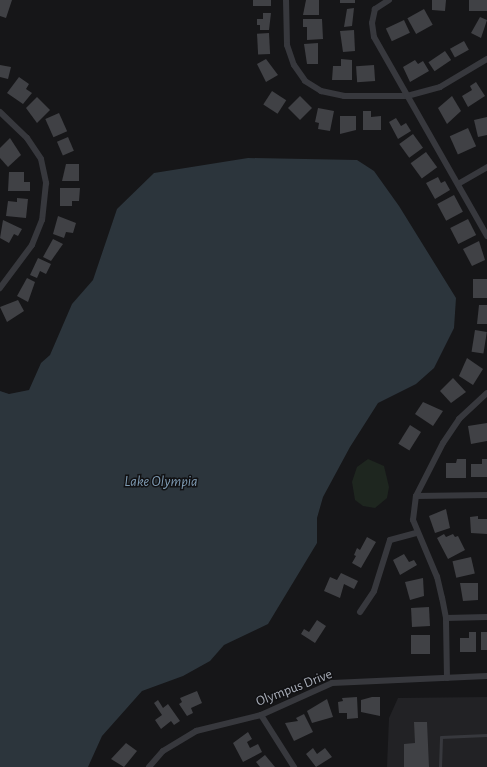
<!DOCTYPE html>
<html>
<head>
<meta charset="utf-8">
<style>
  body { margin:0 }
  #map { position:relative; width:487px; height:767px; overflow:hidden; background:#161618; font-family:"Alegreya Sans",sans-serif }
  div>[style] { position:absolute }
  .built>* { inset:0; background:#222225 }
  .green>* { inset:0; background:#1e261f }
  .water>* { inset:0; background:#2c353c }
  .building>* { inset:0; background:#404145; transform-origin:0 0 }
  .service>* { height:3px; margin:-1.5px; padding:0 1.5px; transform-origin:1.5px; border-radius:1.5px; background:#37383d }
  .minor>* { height:6px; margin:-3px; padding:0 3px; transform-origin:3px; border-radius:3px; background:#37383d }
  span { translate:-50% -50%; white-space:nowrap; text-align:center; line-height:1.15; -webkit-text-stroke:3px #111113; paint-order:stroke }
  .street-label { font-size:14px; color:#a8adb8 }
  .water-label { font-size:15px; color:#7f9bb3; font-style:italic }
</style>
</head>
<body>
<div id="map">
  <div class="built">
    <div style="clip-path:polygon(487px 697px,487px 767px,387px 767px,389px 718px,398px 698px)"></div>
  </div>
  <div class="green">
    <div style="clip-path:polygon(368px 459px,384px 466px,389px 487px,387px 498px,375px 508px,363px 506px,355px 500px,352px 482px,357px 467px)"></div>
  </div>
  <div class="water">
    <div style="clip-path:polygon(248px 158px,357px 160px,374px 171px,399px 206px,456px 298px,454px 328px,434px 368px,416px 384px,378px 403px,350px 447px,323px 497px,317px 518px,317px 543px,268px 624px,224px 645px,210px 661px,183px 676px,142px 691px,102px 736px,88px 767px,0 767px,0 391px,9px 394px,29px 390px,41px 363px,50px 355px,72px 304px,93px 280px,117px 209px,154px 173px)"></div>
  </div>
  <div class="building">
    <div style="clip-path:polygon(0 0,12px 0,6px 18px,0 16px)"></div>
    <div style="left:253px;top:0;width:18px;height:6px"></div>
    <div style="clip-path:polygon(306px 0,319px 0,319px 15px,303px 15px)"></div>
    <div style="left:340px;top:0;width:15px;height:3px"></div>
    <div style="clip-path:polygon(432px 0,446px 0,445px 11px,432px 10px)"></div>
    <div style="left:469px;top:0;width:18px;height:11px"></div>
    <div style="clip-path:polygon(354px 8px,352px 26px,344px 27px,347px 9px)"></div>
    <div style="left:424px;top:9px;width:18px;height:19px;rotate:61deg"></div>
    <div style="clip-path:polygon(263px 13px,271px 13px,269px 30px,260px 30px,260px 25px,257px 25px,257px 19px,263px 19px)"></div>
    <div style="clip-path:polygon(480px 17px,487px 20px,481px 38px,471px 33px)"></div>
    <div style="clip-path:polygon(303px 19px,322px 19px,323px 39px,307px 40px,307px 27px,303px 27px)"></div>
    <div style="left:404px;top:20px;width:14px;height:20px;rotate:65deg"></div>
    <div style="clip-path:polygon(354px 30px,355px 51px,343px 52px,340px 31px)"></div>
    <div style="left:269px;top:33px;width:21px;height:12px;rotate:87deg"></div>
    <div style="left:464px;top:41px;width:10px;height:16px;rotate:61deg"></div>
    <div style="clip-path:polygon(318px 43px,318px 64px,307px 64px,304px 44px)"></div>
    <div style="left:445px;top:51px;width:11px;height:20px;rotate:56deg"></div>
    <div style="clip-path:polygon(266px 59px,278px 75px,266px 82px,257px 64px)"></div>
    <div style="clip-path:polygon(341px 59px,352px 60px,352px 80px,332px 80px,333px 66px,341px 66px)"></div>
    <div style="clip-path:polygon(415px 60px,418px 64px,423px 61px,429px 71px,410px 82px,403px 67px)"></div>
    <div style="clip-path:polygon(0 65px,11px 67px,8px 79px,0 77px)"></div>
    <div style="left:374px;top:65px;width:16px;height:18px;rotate:86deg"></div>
    <div style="clip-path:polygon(19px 77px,29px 84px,26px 89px,32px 93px,23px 104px,7px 93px)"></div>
    <div style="clip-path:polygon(476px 82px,485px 96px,468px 107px,462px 96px,472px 90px,470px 86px)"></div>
    <div style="left:272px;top:91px;width:17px;height:16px;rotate:33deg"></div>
    <div style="left:300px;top:96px;width:17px;height:17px;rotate:45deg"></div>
    <div style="clip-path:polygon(452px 96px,461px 111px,447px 124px,438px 108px)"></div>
    <div style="clip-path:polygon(37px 97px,50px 110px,37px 123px,26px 108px)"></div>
    <div style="clip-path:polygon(318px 108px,334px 111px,330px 131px,318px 129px,319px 123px,315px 122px)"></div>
    <div style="clip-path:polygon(363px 111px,371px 111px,371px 117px,381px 116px,381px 130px,363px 130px)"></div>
    <div style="left:59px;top:113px;width:20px;height:15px;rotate:66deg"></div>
    <div style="clip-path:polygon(340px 116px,356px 116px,356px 130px,340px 134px)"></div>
    <div style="clip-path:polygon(487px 117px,487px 135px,478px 137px,474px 120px)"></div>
    <div style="clip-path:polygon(396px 118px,401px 126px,406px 123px,411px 131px,398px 139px,389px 122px)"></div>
    <div style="left:468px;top:128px;width:20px;height:20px;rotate:66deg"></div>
    <div style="left:413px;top:134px;width:17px;height:17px;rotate:54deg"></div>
    <div style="left:68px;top:137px;width:15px;height:12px;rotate:67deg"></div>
    <div style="clip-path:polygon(10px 138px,21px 155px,8px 167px,0 158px,0 148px)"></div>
    <div style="left:426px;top:152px;width:19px;height:19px;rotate:54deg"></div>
    <div style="clip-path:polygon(66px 164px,79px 164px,79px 181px,62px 181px)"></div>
    <div style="clip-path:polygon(9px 172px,24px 172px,24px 182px,30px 182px,30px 191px,8px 191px)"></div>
    <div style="clip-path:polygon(438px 177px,441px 183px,445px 181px,450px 190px,435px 199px,426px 183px)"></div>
    <div style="clip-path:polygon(60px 188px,80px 188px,79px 201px,72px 201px,72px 206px,60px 206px)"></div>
    <div style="left:454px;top:195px;width:19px;height:19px;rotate:62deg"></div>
    <div style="clip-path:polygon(17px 198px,28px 199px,26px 218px,6px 216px,8px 201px,17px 202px)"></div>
    <div style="clip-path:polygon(58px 216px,76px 223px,73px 233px,66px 232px,64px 238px,53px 234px)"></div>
    <div style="left:468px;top:219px;width:18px;height:20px;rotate:63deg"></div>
    <div style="clip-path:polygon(3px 220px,22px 229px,18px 236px,14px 234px,9px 243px,0 238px)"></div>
    <div style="clip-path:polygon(53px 239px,63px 244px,51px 261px,43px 257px)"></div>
    <div style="clip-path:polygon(479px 241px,485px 260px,472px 266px,463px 249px)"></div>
    <div style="clip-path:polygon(38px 258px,51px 264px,46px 274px,40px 271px,37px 278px,30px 275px)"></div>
    <div style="clip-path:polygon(27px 278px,35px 282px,28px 302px,17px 296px)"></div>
    <div style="left:473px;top:279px;width:14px;height:19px"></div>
    <div style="clip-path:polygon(18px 300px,24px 311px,7px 322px,0 307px)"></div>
    <div style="clip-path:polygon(479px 305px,487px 305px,487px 324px,477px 324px)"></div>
    <div style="left:475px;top:330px;width:12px;height:22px;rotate:9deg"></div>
    <div style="clip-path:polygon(467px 358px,483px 369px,473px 385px,459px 376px)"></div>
    <div style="clip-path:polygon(453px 378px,466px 392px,451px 403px,440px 391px)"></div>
    <div style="clip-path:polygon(423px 402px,443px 411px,433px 426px,415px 414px)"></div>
    <div style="clip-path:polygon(487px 423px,487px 441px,471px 444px,468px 426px)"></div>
    <div style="left:410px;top:425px;width:13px;height:22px;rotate:32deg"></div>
    <div style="clip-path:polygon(457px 459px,466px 459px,466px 478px,446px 478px,446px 463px,456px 463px)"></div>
    <div style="clip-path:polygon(482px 459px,487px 459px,487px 477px,471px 477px,471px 464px,482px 464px)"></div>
    <div style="clip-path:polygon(446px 509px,450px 528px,435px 533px,429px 516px)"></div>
    <div style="clip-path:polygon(478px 516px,478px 519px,487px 519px,487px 534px,471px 533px,470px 517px)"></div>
    <div style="clip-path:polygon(444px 534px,446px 537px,453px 534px,455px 537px,458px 536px,465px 550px,448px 559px,437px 538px)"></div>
    <div style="clip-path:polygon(367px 537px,376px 542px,361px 568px,352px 563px,356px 556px,354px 555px,357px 548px,360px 550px)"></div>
    <div style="clip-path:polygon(404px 554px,409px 562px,414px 560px,417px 565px,400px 575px,393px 560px)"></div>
    <div style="left:471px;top:557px;width:17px;height:19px;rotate:77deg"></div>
    <div style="clip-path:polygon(341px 573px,358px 581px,354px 589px,344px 584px,340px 598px,324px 591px,330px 577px,337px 580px)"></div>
    <div style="clip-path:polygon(423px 578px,424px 596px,410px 600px,405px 582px)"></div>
    <div style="clip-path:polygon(460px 583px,478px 583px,478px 600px,463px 601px)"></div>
    <div style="left:429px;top:607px;width:19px;height:18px;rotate:87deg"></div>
    <div style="clip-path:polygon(317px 620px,326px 626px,315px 643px,301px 634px,304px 629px,309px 632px)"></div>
    <div style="clip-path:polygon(469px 632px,476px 632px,476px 652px,460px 652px,460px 638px,469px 638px)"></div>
    <div style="left:487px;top:632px;width:18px;height:6px;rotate:90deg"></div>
    <div style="left:411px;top:635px;width:19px;height:19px"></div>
    <div style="clip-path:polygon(197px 691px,202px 703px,191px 708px,193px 713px,187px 716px,179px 704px,182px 702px,180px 698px)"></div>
    <div style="clip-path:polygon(357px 697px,358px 718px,347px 719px,347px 713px,339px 713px,338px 702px,343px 701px,342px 698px)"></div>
    <div style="clip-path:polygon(372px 697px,380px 697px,380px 716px,361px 712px,361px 700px)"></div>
    <div style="clip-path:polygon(327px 699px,333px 717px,312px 723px,307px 711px)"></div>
    <div style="clip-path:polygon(158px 700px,163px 708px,168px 704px,180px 721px,174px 725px,171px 721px,161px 729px,155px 720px,162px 715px,154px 703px)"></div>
    <div style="clip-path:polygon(304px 714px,313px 732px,294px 741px,285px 723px,298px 721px,296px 718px)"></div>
    <div style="clip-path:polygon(414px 722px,427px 722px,429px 767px,404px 767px,404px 744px,415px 743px)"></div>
    <div style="clip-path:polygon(248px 732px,252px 739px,247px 742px,250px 748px,258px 744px,262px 752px,243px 762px,233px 743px)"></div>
    <div style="clip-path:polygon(126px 743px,137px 751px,124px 767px,111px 759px)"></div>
    <div style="clip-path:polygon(313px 748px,317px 754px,325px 748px,332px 757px,316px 767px,306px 754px)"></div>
    <div style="clip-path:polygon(265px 755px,275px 767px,260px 767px,256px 762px)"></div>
  </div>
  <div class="service">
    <div style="left:440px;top:767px;width:30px;rotate:-88deg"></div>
    <div style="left:441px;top:737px;width:46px;rotate:-2.5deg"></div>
  </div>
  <div class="minor">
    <div style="left:286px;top:0;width:45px;rotate:88.7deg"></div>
    <div style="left:287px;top:45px;width:21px;rotate:71deg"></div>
    <div style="left:294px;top:65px;width:19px;rotate:55deg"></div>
    <div style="left:305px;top:81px;width:19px;rotate:32deg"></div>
    <div style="left:321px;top:91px;width:24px;rotate:12deg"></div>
    <div style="left:344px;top:96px;width:63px"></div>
    <div style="left:407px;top:96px;width:34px;rotate:-15deg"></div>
    <div style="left:440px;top:87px;width:55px;rotate:-30.8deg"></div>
    <div style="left:389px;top:0;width:17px;rotate:147deg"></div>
    <div style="left:375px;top:9px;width:14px;rotate:102deg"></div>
    <div style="left:372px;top:23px;width:14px;rotate:82deg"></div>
    <div style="left:374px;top:37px;width:229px;rotate:60.4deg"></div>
    <div style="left:0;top:112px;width:37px;rotate:44deg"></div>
    <div style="left:27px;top:138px;width:25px;rotate:56deg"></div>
    <div style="left:41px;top:159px;width:25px;rotate:78deg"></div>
    <div style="left:46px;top:183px;width:37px;rotate:96deg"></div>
    <div style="left:42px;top:220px;width:27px;rotate:112deg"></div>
    <div style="left:32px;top:245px;width:54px;rotate:126.7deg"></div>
    <div style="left:458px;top:184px;width:34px;rotate:-30deg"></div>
    <div style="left:416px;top:496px;width:71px;rotate:-0.8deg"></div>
    <div style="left:360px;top:612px;width:25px;rotate:-56deg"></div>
    <div style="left:374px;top:591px;width:53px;rotate:-72.6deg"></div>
    <div style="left:390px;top:540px;width:27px;rotate:-15deg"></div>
    <div style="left:446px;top:618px;width:41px;rotate:-1.4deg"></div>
    <div style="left:447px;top:678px;width:60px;rotate:-91deg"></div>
    <div style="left:446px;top:618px;width:20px;rotate:-101deg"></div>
    <div style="left:442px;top:598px;width:22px;rotate:-103deg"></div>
    <div style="left:437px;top:577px;width:62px;rotate:-112.8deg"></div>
    <div style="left:413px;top:520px;width:24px;rotate:-83deg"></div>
    <div style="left:416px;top:496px;width:59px;rotate:-63deg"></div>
    <div style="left:443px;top:443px;width:29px;rotate:-56deg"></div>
    <div style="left:459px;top:419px;width:38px;rotate:-43deg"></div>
    <div style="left:261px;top:715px;width:62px;rotate:57.6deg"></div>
    <div style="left:149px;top:767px;width:21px;rotate:-49deg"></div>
    <div style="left:163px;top:751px;width:39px;rotate:-31deg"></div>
    <div style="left:196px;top:731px;width:67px;rotate:-13.8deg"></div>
    <div style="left:261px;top:715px;width:78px;rotate:-24.3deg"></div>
    <div style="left:332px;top:683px;width:155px;rotate:-2.6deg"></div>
  </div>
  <div class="street-label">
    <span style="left:294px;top:688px;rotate:-21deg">Olympus Drive</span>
  </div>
  <div class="water-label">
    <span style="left:161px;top:482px">Lake Olympia</span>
  </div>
</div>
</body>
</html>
